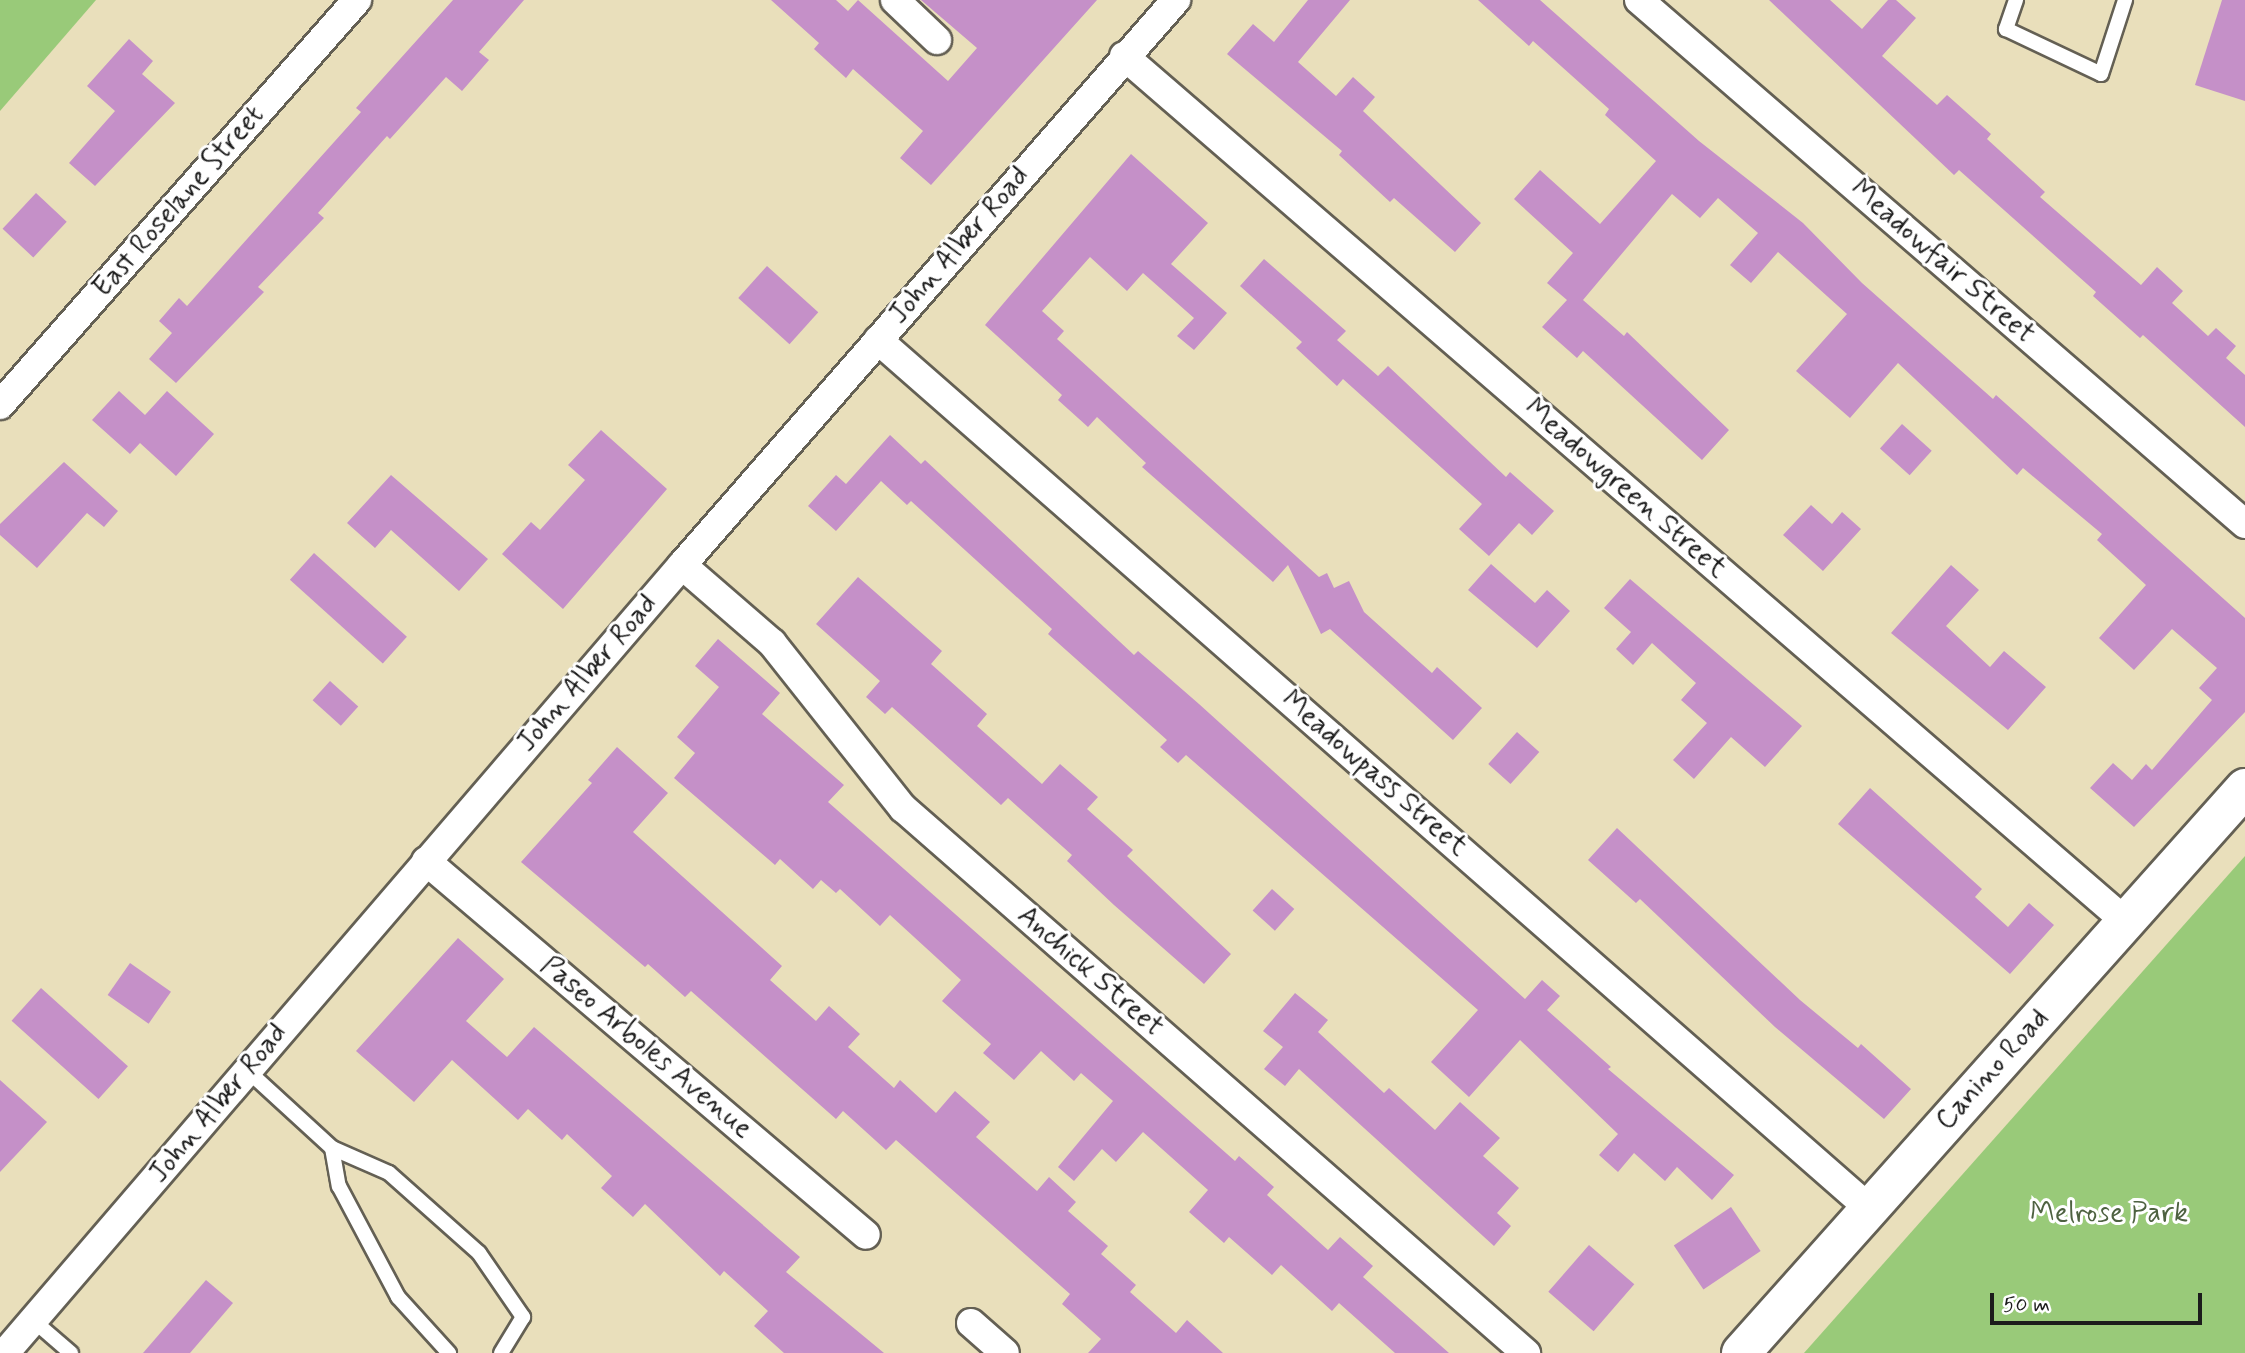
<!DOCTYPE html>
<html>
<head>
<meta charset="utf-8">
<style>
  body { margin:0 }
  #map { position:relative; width:2245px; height:1353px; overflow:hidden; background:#e9dfbb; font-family:Mynerve,sans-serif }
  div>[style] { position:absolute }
  .green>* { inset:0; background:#99ca79 }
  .building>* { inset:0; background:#c590c8; transform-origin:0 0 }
  .roads { filter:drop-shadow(2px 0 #646054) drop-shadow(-2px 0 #646054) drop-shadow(0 2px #646054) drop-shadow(0 -2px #646054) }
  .lane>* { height:14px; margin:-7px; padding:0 7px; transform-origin:7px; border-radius:7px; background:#fff }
  .street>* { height:28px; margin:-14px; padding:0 14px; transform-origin:14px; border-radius:14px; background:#fff }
  .secondary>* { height:38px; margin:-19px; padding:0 19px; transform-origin:19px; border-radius:19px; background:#fff }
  span { translate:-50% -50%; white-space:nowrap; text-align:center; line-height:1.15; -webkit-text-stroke:6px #fff; paint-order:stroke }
  .street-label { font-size:28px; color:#1c1c1c }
  .park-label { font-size:28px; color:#4e6241 }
  .scale { position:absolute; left:1990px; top:1293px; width:212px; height:32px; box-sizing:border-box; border:4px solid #1c1c1c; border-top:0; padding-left:9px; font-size:21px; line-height:24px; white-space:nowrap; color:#1c1c1c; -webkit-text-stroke:5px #fff; paint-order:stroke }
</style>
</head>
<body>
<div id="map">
  <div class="green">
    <div style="clip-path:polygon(0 0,96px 0,0 111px)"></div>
    <div style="clip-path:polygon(2245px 856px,2245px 1353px,1804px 1353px)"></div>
  </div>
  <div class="building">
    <div style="clip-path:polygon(453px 0,524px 0,479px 52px,489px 60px,462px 91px,446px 77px,390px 139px,387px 136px,318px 213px,324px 218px,258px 287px,264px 292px,176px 383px,149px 359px,172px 333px,159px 321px,179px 298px,187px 306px,361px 112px,356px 108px)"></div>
    <div style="clip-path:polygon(771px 0,836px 0,848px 11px,858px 0,948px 81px,977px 48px,921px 0,1097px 0,931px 185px,900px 158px,923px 131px,853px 69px,846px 78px,814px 49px,819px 43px)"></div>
    <div style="clip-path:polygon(1308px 0,1350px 0,1298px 62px,1336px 96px,1353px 77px,1375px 97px,1363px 111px,1481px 223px,1455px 252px,1394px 198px,1390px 202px,1339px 155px,1342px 151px,1227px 54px,1253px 24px,1274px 42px)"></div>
    <div style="clip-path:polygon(1478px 0,1540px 0,1699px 141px,1803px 223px,1862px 283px,1993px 399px,1996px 395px,2245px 618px,2245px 712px,2134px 827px,2090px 788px,2113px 763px,2132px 780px,2146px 764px,2152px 770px,2212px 700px,2199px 688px,2217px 668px,2172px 629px,2134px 670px,2099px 638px,2146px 585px,2097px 540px,2102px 534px,2023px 468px,2017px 475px,1898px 363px,1850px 418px,1796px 371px,1847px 314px,1778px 252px,1751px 283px,1730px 265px,1758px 233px,1718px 198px,1700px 218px,1672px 194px,1583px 300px,1624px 336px,1627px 332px,1729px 430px,1702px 460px,1583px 351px,1577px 358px,1542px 327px,1567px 300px,1547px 283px,1573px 253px,1514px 199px,1540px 170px,1600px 224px,1656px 161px,1605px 115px,1609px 109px,1533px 41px,1529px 46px)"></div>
    <div style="clip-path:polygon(1769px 0,1830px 0,1862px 29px,1888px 0,1896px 0,1916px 18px,1882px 56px,1937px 105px,1947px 95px,1991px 134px,1987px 139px,2045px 192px,2040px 197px,2141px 285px,2157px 267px,2183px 291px,2172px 303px,2208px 336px,2216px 328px,2236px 346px,2226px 358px,2245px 375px,2245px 427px,2143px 335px,2140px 338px,2093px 296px,2096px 292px,1959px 170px,1954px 175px)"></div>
    <div style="clip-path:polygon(2222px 0,2245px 0,2245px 101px,2195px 85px)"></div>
    <div style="clip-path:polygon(129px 39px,153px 61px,142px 74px,175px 103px,95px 186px,69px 163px,115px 111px,87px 86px)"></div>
    <div style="clip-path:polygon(1131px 154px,1208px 223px,1171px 264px,1227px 313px,1194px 350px,1177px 336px,1194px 318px,1143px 273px,1127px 291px,1090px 257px,1042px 311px,1064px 331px,1057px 339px,1319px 577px,1327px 573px,1334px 588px,1349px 581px,1364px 612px,1432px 673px,1437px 667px,1482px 708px,1453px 740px,1330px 629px,1321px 634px,1288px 565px,1273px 582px,1142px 467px,1146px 463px,1097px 417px,1088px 427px,1058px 400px,1062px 395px,985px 325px)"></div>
    <div style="left:36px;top:193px;width:42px;height:49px;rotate:43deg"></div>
    <div style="clip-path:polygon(1264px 259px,1346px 331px,1337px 340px,1378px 376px,1388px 366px,1506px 477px,1510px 472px,1554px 511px,1532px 535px,1519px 523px,1489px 556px,1459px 529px,1482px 504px,1343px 379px,1337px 386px,1296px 348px,1302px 342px,1240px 286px)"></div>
    <div style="left:767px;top:266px;width:69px;height:43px;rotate:42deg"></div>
    <div style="clip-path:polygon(119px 391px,145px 415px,167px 391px,214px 434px,176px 476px,140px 443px,130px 454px,92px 420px)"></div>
    <div style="left:1902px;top:424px;width:40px;height:33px;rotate:42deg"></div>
    <div style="clip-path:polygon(601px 430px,667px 489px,563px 609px,502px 554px,531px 522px,540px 530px,585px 480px,568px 465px)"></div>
    <div style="clip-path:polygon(890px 435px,921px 464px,925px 460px,1134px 655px,1138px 651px,1199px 704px,1525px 999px,1542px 980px,1560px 996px,1547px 1010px,1611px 1067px,1608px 1069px,1734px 1175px,1712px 1200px,1677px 1167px,1665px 1181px,1634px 1153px,1618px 1172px,1599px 1155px,1618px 1134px,1520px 1040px,1469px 1097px,1431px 1062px,1478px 1010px,1186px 755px,1178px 763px,1160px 747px,1167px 740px,1048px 634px,1052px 629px,911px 501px,907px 505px,881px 481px,836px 531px,808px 506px,836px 475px,846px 484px)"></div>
    <div style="clip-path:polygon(64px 462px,118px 511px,104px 527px,87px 513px,37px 568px,0 535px,0 524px)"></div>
    <div style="clip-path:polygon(391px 475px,488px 559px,459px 591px,391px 530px,375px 548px,347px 523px)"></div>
    <div style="clip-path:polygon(1811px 505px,1832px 524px,1842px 512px,1861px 529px,1823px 571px,1783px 535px)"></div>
    <div style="left:314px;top:553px;width:125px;height:36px;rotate:42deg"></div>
    <div style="clip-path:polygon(1491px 564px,1535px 603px,1547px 590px,1570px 611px,1537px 648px,1468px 590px)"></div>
    <div style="clip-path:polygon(1951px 565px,1979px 590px,1946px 626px,1990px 667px,2004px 651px,2046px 687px,2008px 730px,1891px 633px)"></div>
    <div style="clip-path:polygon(858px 577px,942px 651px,931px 664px,987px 714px,977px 726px,1042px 784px,1060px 764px,1098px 797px,1087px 809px,1133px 850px,1127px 856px,1231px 954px,1204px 984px,1114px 905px,1067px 861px,1072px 855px,1008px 798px,1001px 805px,892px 707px,885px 714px,866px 697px,880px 681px,816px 624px)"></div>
    <div style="clip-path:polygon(1630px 579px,1802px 726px,1765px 767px,1731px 737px,1694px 779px,1673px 760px,1707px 723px,1681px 700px,1696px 683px,1652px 643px,1633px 665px,1616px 649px,1631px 632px,1604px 608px)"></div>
    <div style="clip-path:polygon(718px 639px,780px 693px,762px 714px,844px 785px,828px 802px,1235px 1161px,1239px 1156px,1274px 1187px,1267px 1195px,1328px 1250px,1340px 1237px,1373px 1266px,1363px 1277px,1449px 1353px,1395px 1353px,1339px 1303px,1332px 1311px,1281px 1265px,1272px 1275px,1229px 1237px,1224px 1243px,1189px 1212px,1208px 1190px,1143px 1132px,1116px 1162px,1102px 1149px,1074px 1181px,1058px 1167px,1113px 1101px,1081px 1073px,1074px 1081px,1041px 1051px,1014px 1080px,983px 1053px,991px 1044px,942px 1001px,961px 980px,890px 915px,880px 926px,840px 889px,836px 893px,821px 880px,813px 889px,780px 859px,775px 865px,674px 778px,695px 753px,677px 737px,719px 687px,695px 666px)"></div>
    <div style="left:330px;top:681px;width:38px;height:26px;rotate:42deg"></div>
    <div style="left:1517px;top:732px;width:30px;height:43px;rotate:42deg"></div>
    <div style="clip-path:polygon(617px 747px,668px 793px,633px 832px,782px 966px,770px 980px,816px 1021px,829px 1006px,860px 1034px,848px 1047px,894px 1088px,900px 1080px,936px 1113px,955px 1091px,990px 1122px,976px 1137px,1037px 1191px,1049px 1177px,1076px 1202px,1068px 1211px,1108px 1246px,1101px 1254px,1136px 1285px,1130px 1292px,1176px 1333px,1187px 1320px,1223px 1353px,1088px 1353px,1101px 1339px,1062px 1304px,1070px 1294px,896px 1140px,886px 1150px,843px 1111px,836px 1119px,691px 991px,685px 997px,648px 964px,645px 967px,521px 862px,592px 783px,588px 780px)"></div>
    <div style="clip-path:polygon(1870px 788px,1982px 889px,1975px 897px,2008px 927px,2029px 903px,2054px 925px,2010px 974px,1838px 824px)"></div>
    <div style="clip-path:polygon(1617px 828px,1800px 1000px,1858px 1048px,1861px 1044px,1911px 1089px,1884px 1119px,1775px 1027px,1640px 899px,1636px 903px,1588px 860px)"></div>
    <div style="left:1272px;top:889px;width:30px;height:29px;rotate:42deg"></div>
    <div style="clip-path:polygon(458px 938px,504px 979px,466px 1021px,507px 1057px,534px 1027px,800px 1257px,786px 1272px,884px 1353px,784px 1353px,754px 1326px,768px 1311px,724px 1271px,720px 1276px,645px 1204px,633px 1217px,601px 1188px,612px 1176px,567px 1134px,562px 1140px,528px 1109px,518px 1120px,452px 1060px,414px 1102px,356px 1051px)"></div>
    <div style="left:130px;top:963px;width:50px;height:39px;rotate:35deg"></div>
    <div style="left:41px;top:988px;width:117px;height:44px;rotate:42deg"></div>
    <div style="clip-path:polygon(1295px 993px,1328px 1020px,1318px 1032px,1384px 1093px,1389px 1088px,1435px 1130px,1460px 1102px,1500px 1138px,1483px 1156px,1519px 1188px,1497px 1213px,1511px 1226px,1494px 1246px,1299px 1069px,1285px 1086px,1264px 1069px,1283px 1047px,1263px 1031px)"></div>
    <div style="clip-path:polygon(0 1080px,47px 1122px,0 1172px)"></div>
    <div style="left:1731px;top:1207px;width:53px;height:69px;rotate:56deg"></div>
    <div style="left:1589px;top:1245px;width:60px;height:62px;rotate:41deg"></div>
    <div style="clip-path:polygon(206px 1280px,233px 1303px,190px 1353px,143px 1353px)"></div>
  </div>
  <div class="roads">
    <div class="lane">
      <div style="left:2016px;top:0;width:31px;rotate:109deg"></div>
      <div style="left:2006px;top:29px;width:105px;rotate:25.3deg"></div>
      <div style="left:2101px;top:74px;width:78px;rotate:-72deg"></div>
      <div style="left:248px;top:1071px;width:114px;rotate:42.5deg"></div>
      <div style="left:332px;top:1148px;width:62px;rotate:23.7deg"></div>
      <div style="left:389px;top:1173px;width:120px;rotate:41.6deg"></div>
      <div style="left:479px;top:1253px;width:78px;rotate:55.5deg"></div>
      <div style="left:523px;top:1317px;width:42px;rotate:121.4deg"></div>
      <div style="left:332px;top:1148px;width:39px;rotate:80deg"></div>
      <div style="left:339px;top:1186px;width:126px;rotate:62deg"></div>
      <div style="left:398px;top:1297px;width:76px;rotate:47.7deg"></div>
      <div style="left:34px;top:1321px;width:49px;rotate:40.9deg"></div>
    </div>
    <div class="street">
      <div style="left:895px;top:0;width:58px;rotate:43.6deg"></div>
      <div style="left:1639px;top:0;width:801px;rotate:40.85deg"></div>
      <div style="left:1124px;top:56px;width:1323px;rotate:40.83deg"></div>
      <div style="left:878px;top:340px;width:1319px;rotate:41.22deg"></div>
      <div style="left:0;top:405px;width:540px;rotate:-48.6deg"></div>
      <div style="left:682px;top:565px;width:119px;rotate:40.9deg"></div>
      <div style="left:772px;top:643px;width:211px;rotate:51.6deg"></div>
      <div style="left:903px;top:808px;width:828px;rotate:41.18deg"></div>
      <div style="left:426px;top:861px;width:577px;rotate:40.36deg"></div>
      <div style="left:971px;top:1323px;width:45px;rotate:41.4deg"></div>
      <div style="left:5px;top:1353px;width:1039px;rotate:-49.33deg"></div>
      <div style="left:682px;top:565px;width:751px;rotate:-48.84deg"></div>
    </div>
    <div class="secondary">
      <div style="left:1741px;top:1353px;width:757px;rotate:-48.27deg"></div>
    </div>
  </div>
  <div class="street-label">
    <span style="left:179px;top:202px;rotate:-49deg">East Roselane Street</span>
    <span style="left:960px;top:246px;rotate:-49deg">John Alber Road</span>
    <span style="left:1942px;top:262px;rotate:41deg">Meadowfair Street</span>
    <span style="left:1625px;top:489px;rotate:41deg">Meadowgreen Street</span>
    <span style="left:588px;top:674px;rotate:-49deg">John Alber Road</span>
    <span style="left:1374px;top:774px;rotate:41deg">Meadowpass Street</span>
    <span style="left:1090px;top:972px;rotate:41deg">Anchick Street</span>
    <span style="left:646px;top:1048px;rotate:40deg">Paseo Arboles Avenue</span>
    <span style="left:1993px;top:1070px;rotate:-48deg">Canino Road</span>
    <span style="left:219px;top:1104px;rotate:-50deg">John Alber Road</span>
  </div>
  <div class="park-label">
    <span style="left:2109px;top:1214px">Melrose Park</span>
  </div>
  <div class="scale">50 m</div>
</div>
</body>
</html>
